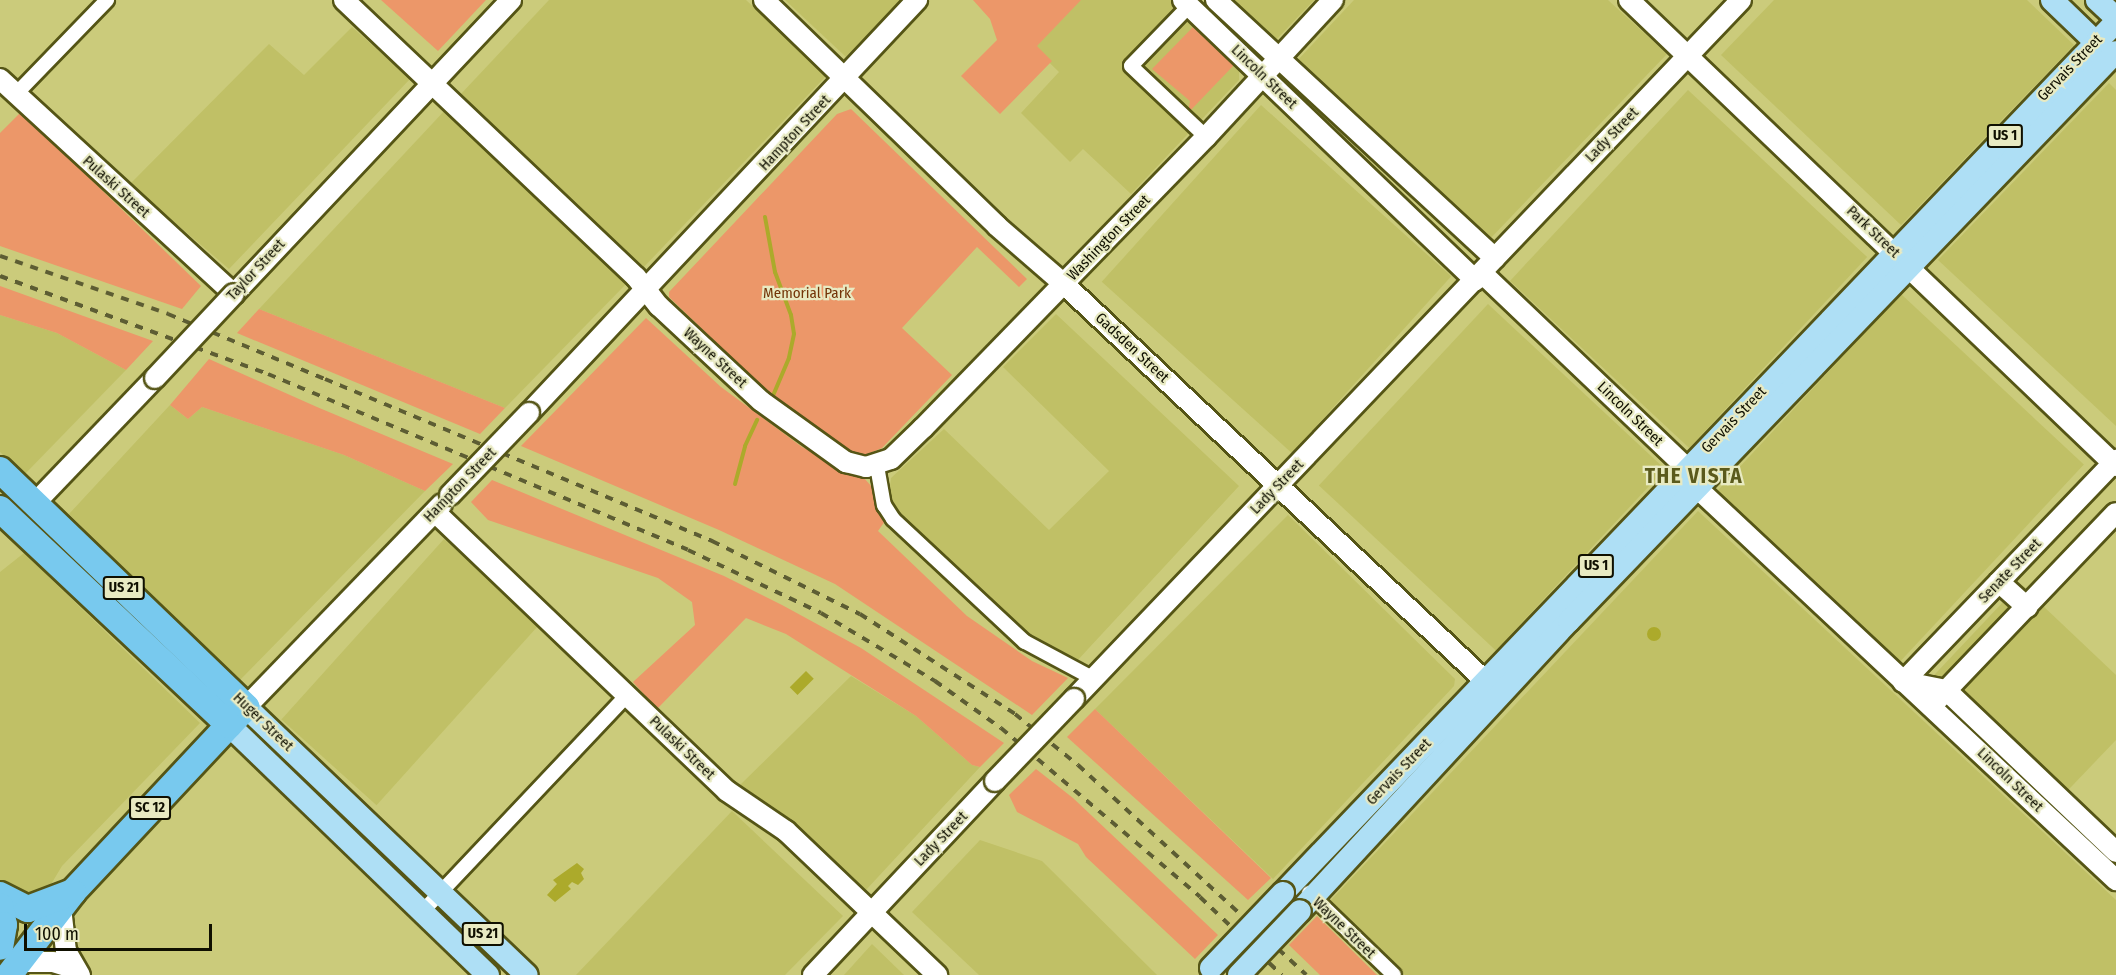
<!DOCTYPE html>
<html>
<head>
<meta charset="utf-8">
<style>
  body { margin:0 }
  #map { position:relative; width:2116px; height:975px; overflow:hidden; background:#cbcb7b; font-family:"Fira Sans Condensed",sans-serif }
  div>[style] { position:absolute }
  .built>* { inset:0; background:#c0c066; transform-origin:0 0 }
  .green>* { inset:0; background:#ec9769 }
  .water>* { inset:0; background:#acaa2b; transform-origin:0 0 }
  .round { border-radius:50% }
  .stream>* { height:4px; margin:-2px; padding:0 2px; transform-origin:2px; border-radius:2px; background:#acaa2b }
  .roads { filter:drop-shadow(2px 0 #555516) drop-shadow(-2px 0 #555516) drop-shadow(0 2px #555516) drop-shadow(0 -2px #555516) }
  .street>* { height:14px; margin:-7px; padding:0 7px; transform-origin:7px; border-radius:7px; background:#fff }
  .secondary>* { height:20px; margin:-10px; padding:0 10px; transform-origin:10px; border-radius:10px; background:#fff }
  .primary>* { height:22px; margin:-11px; padding:0 11px; transform-origin:11px; border-radius:11px; background:#aedff5 }
  .highway>* { height:26px; margin:-13px; padding:0 13px; transform-origin:13px; border-radius:13px; background:#78c9ee }
  .rail>* { height:4px; margin-top:-2px; transform-origin:0; background:repeating-linear-gradient(90deg,#5d5d33 0 8px,transparent 0 16px) }
  .bridges { filter:drop-shadow(2px 0 #555516) drop-shadow(-2px 0 #555516) drop-shadow(0 2px #555516) drop-shadow(0 -2px #555516) }
  .secondary-bridge>* { height:20px; margin:-10px; padding:0 10px; transform-origin:10px; border-radius:10px; background:#fff }
  .primary-bridge>* { height:22px; margin:-11px; padding:0 11px; transform-origin:11px; border-radius:11px; background:#aedff5 }
  span { translate:-50% -50%; white-space:nowrap; text-align:center; line-height:1.15; -webkit-text-stroke:4.5px #e8eac2; paint-order:stroke }
  .shield-label span { padding:2px 4px; background:#e8eac2; border:2px solid; border-radius:4px; -webkit-text-stroke-width:0 }
  .shield-label { font-size:14px; color:#0f0f00; font-weight:700 }
  .street-label { font-size:15px; color:#0f0f00 }
  .park-label { font-size:15px; color:#733407 }
  .district-label { font-size:21px; color:#5a5a1c; font-weight:700; letter-spacing:1.5px }
  .scale { position:absolute; left:24px; top:924px; width:188px; height:27px; box-sizing:border-box; border:3px solid #0f0f00; border-top:0; padding-left:8px; font-size:18px; line-height:21px; white-space:nowrap; color:#0f0f00; -webkit-text-stroke:4px #e8eac2; paint-order:stroke }
</style>
</head>
<body>
<div id="map">
  <div class="built">
    <div style="clip-path:polygon(549px 0,746px 0,827px 75px,642px 269px,460px 95px)"></div>
    <div style="clip-path:polygon(785px 0,901px 0,846px 57px)"></div>
    <div style="clip-path:polygon(985px 0,1171px 0,1239px 66px,1239px 80px,1131px 194px,1083px 149px,1070px 162px,1021px 113px,1059px 72px)"></div>
    <div style="clip-path:polygon(1227px 0,1314px 0,1273px 43px)"></div>
    <div style="clip-path:polygon(1354px 0,1608px 0,1667px 54px,1487px 242px,1295px 63px)"></div>
    <div style="clip-path:polygon(1774px 0,2027px 0,2074px 45px,1901px 225px,1721px 55px)"></div>
    <div style="clip-path:polygon(352px 27px,410px 79px,229px 269px,130px 184px,269px 44px,304px 75px)"></div>
    <div style="clip-path:polygon(2109px 83px,2116px 90px,2116px 426px,1938px 260px)"></div>
    <div style="left:1688px;top:90px;width:245px;height:261px;rotate:43deg"></div>
    <div style="left:1261px;top:105px;width:256px;height:238px;rotate:42deg"></div>
    <div style="clip-path:polygon(447px 108px,630px 280px,505px 408px,259px 309px)"></div>
    <div style="left:1901px;top:294px;width:250px;height:269px;rotate:43deg"></div>
    <div style="left:1488px;top:304px;width:242px;height:248px;rotate:43deg"></div>
    <div style="clip-path:polygon(1056px 314px,1239px 486px,1076px 662px,1037px 643px,902px 516px,889px 496px,891px 478px,944px 429px,1049px 530px,1109px 471px,1003px 367px)"></div>
    <div style="clip-path:polygon(0 315px,57px 333px,126px 370px,24px 475px,0 452px)"></div>
    <div style="clip-path:polygon(170px 405px,188px 419px,202px 407px,344px 455px,425px 491px,240px 680px,69px 514px)"></div>
    <div style="clip-path:polygon(1698px 511px,2116px 900px,2116px 975px,1405px 975px,1330px 901px)"></div>
    <div style="clip-path:polygon(1288px 515px,1455px 679px,1454px 686px,1273px 879px,1095px 709px)"></div>
    <div style="left:444px;top:539px;width:128px;height:243px;rotate:42deg"></div>
    <div style="clip-path:polygon(24px 553px,200px 723px,62px 866px,44px 896px,30px 902px,0 885px,0 572px)"></div>
    <div style="clip-path:polygon(2020px 584px,2116px 675px,2116px 740px,2050px 809px,1921px 689px)"></div>
    <div style="clip-path:polygon(851px 676px,916px 716px,972px 765px,980px 767px,865px 891px,739px 786px)"></div>
    <div style="clip-path:polygon(732px 811px,843px 916px,785px 975px,576px 975px)"></div>
    <div style="clip-path:polygon(980px 840px,1042px 861px,1157px 975px,979px 975px,912px 912px)"></div>
    <div style="clip-path:polygon(872px 944px,904px 975px,844px 975px)"></div>
  </div>
  <div class="green">
    <div style="clip-path:polygon(381px 0,486px 0,438px 51px)"></div>
    <div style="clip-path:polygon(973px 0,1081px 0,1037px 46px,1052px 61px,1000px 114px,961px 76px,997px 40px,990px 19px)"></div>
    <div style="clip-path:polygon(1193px 27px,1234px 65px,1188px 113px,1190px 101px,1152px 69px)"></div>
    <div style="clip-path:polygon(851px 109px,1027px 279px,1019px 287px,977px 247px,902px 328px,952px 375px,882px 448px,865px 455px,843px 450px,785px 409px,669px 297px,669px 292px,837px 114px)"></div>
    <div style="clip-path:polygon(21px 112px,201px 286px,182px 309px,0 246px,0 133px)"></div>
    <div style="clip-path:polygon(0 286px,153px 341px,126px 370px,57px 333px,0 315px)"></div>
    <div style="clip-path:polygon(259px 309px,505px 408px,480px 434px,237px 333px)"></div>
    <div style="clip-path:polygon(646px 318px,721px 387px,802px 447px,863px 477px,873px 488px,885px 521px,878px 531px,967px 616px,1032px 661px,1068px 678px,1032px 715px,835px 584px,719px 530px,521px 446px)"></div>
    <div style="clip-path:polygon(209px 359px,317px 407px,453px 464px,425px 491px,344px 455px,202px 407px,188px 419px,170px 405px)"></div>
    <div style="clip-path:polygon(492px 480px,724px 576px,782px 605px,861px 648px,1004px 743px,980px 767px,972px 765px,916px 716px,786px 634px,746px 618px,657px 709px,633px 682px,695px 625px,692px 602px,658px 578px,488px 520px,471px 502px)"></div>
    <div style="clip-path:polygon(1095px 709px,1271px 878px,1248px 900px,1067px 737px)"></div>
    <div style="clip-path:polygon(1036px 769px,1073px 798px,1218px 935px,1195px 959px,1086px 857px,1078px 844px,1017px 812px,1009px 795px)"></div>
    <div style="clip-path:polygon(1317px 916px,1377px 975px,1320px 975px,1289px 945px)"></div>
  </div>
  <div class="water">
    <div class="round" style="left:1647px;top:627px;width:14px;height:14px"></div>
    <div style="left:806px;top:671px;width:11px;height:23px;rotate:45deg"></div>
    <div style="clip-path:polygon(577px 863px,584px 869px,581px 873px,584px 879px,578px 885px,572px 882px,568px 886px,571px 889px,555px 902px,547px 895px,557px 884px,553px 880px)"></div>
  </div>
  <div class="stream">
    <div style="left:765px;top:217px;width:56px;rotate:79.7deg"></div>
    <div style="left:775px;top:272px;width:46px;rotate:69.6deg"></div>
    <div style="left:791px;top:315px;width:19px;rotate:81deg"></div>
    <div style="left:794px;top:334px;width:25px;rotate:102deg"></div>
    <div style="left:789px;top:358px;width:43px;rotate:113deg"></div>
    <div style="left:735px;top:484px;width:39px;rotate:-75deg"></div>
    <div style="left:745px;top:446px;width:29px;rotate:-65deg"></div>
  </div>
  <div class="roads">
    <div class="street">
      <div style="left:1189px;top:6px;width:83px;rotate:134deg"></div>
      <div style="left:1131px;top:66px;width:103px;rotate:43.4deg"></div>
      <div style="left:16px;top:94px;width:131px;rotate:-45.9deg"></div>
      <div style="left:877px;top:466px;width:40px;rotate:80deg"></div>
      <div style="left:884px;top:505px;width:17px;rotate:57deg"></div>
      <div style="left:893px;top:519px;width:180px;rotate:43deg"></div>
      <div style="left:1025px;top:642px;width:78px;rotate:28.2deg"></div>
      <div style="left:1309px;top:893px;width:118px;rotate:44deg"></div>
      <div style="left:422px;top:912px;width:299px;rotate:-46.6deg"></div>
    </div>
    <div class="secondary">
      <div style="left:344px;top:0;width:402px;rotate:43.5deg"></div>
      <div style="left:636px;top:277px;width:37px;rotate:52deg"></div>
      <div style="left:659px;top:306px;width:139px;rotate:43deg"></div>
      <div style="left:761px;top:401px;width:105px;rotate:35.7deg"></div>
      <div style="left:846px;top:462px;width:21px;rotate:14deg"></div>
      <div style="left:866px;top:467px;width:26px;rotate:-18deg"></div>
      <div style="left:891px;top:459px;width:45px;rotate:-44.1deg"></div>
      <div style="left:923px;top:428px;width:406px;rotate:-45.8deg"></div>
      <div style="left:1206px;top:137px;width:187px;rotate:-47.2deg"></div>
      <div style="left:764px;top:0;width:325px;rotate:44.1deg"></div>
      <div style="left:997px;top:226px;width:89px;rotate:40.9deg"></div>
      <div style="left:1064px;top:284px;width:594px;rotate:43.29deg"></div>
      <div style="left:1183px;top:0;width:405px;rotate:43.8deg"></div>
      <div style="left:1216px;top:0;width:380px;rotate:42.8deg"></div>
      <div style="left:1629px;top:0;width:674px;rotate:43.74deg"></div>
      <div style="left:0;top:79px;width:318px;rotate:42.6deg"></div>
      <div style="left:234px;top:294px;width:404px;rotate:-46.7deg"></div>
      <div style="left:1482px;top:273px;width:283px;rotate:43.6deg"></div>
      <div style="left:1687px;top:468px;width:22px;rotate:63deg"></div>
      <div style="left:1697px;top:488px;width:574px;rotate:43.09deg"></div>
      <div style="left:529px;top:413px;width:567px;rotate:-46.79deg"></div>
      <div style="left:36px;top:502px;width:172px;rotate:-46.2deg"></div>
      <div style="left:435px;top:512px;width:404px;rotate:43.7deg"></div>
      <div style="left:727px;top:791px;width:71px;rotate:34.1deg"></div>
      <div style="left:786px;top:831px;width:209px;rotate:43.6deg"></div>
      <div style="left:1999px;top:582px;width:38px;rotate:42deg"></div>
      <div style="left:1903px;top:682px;width:308px;rotate:-46.2deg"></div>
      <div style="left:1906px;top:682px;width:41px;rotate:11.3deg"></div>
      <div style="left:1946px;top:690px;width:235px;rotate:43.6deg"></div>
      <div style="left:1074px;top:699px;width:966px;rotate:-46.34deg"></div>
      <div style="left:1938px;top:699px;width:257px;rotate:-46.3deg"></div>
      <div style="left:246px;top:707px;width:282px;rotate:-46deg"></div>
      <div style="left:61px;top:908px;width:43px;rotate:83.4deg"></div>
      <div style="left:66px;top:951px;width:28px;rotate:60deg"></div>
      <div style="left:22px;top:962px;width:31px"></div>
      <div style="left:53px;top:962px;width:21px;rotate:17deg"></div>
      <div style="left:813px;top:975px;width:266px;rotate:-46.8deg"></div>
    </div>
    <div class="primary">
      <div style="left:2052px;top:0;width:74px;rotate:43.9deg"></div>
      <div style="left:2097px;top:0;width:26px;rotate:43deg"></div>
      <div style="left:246px;top:707px;width:388px;rotate:43.7deg"></div>
      <div style="left:229px;top:725px;width:360px;rotate:44deg"></div>
      <div style="left:1283px;top:893px;width:1205px;rotate:-46.28deg"></div>
      <div style="left:1300px;top:911px;width:396px;rotate:-47.2deg"></div>
      <div style="left:1569px;top:621px;width:789px;rotate:-46.13deg"></div>
    </div>
    <div class="highway">
      <div style="left:0;top:470px;width:342px;rotate:43.9deg"></div>
      <div style="left:246px;top:707px;width:253px;rotate:133.1deg"></div>
      <div style="left:73px;top:892px;width:105px;rotate:127.6deg"></div>
      <div style="left:0;top:509px;width:315px;rotate:43.3deg"></div>
      <div style="left:0;top:895px;width:31px;rotate:27deg"></div>
      <div style="left:28px;top:909px;width:48px;rotate:-20.7deg"></div>
      <div style="left:0;top:906px;width:19px;rotate:78deg"></div>
      <div style="left:4px;top:925px;width:22px;rotate:100deg"></div>
    </div>
  </div>
  <div class="rail">
    <div style="left:0;top:256px;width:178px;rotate:19deg"></div>
    <div style="left:168px;top:314px;width:170px;rotate:22.5deg"></div>
    <div style="left:325px;top:379px;width:420px;rotate:22.7deg"></div>
    <div style="left:712px;top:541px;width:165px;rotate:26.3deg"></div>
    <div style="left:860px;top:614px;width:184px;rotate:32.8deg"></div>
    <div style="left:1015px;top:714px;width:81px;rotate:39deg"></div>
    <div style="left:1078px;top:765px;width:310px;rotate:42.6deg"></div>
    <div style="left:0;top:276px;width:285px;rotate:20.1deg"></div>
    <div style="left:268px;top:374px;width:455px;rotate:22.7deg"></div>
    <div style="left:688px;top:550px;width:147px;rotate:25.3deg"></div>
    <div style="left:821px;top:613px;width:133px;rotate:30.8deg"></div>
    <div style="left:935px;top:681px;width:81px;rotate:35.5deg"></div>
    <div style="left:1001px;top:728px;width:261px;rotate:40.3deg"></div>
    <div style="left:1200px;top:897px;width:113px;rotate:43.6deg"></div>
  </div>
  <div class="bridges">
    <div class="secondary-bridge">
      <div style="left:155px;top:378px;width:115px;rotate:-46.8deg"></div>
      <div style="left:450px;top:495px;width:114px;rotate:-46.1deg"></div>
      <div style="left:995px;top:781px;width:114px;rotate:-46.1deg"></div>
    </div>
    <div class="primary-bridge">
      <div style="left:1211px;top:968px;width:104px;rotate:-46.2deg"></div>
      <div style="left:1239px;top:975px;width:88px;rotate:-46.4deg"></div>
    </div>
  </div>
  <div class="shield-label">
    <span style="left:2005px;top:136px">US 1</span>
    <span style="left:1596px;top:566px">US 1</span>
    <span style="left:124px;top:588px">US 21</span>
    <span style="left:150px;top:808px">SC 12</span>
    <span style="left:483px;top:934px">US 21</span>
  </div>
  <div class="street-label">
    <span style="left:2070px;top:68px;rotate:-46deg">Gervais Street</span>
    <span style="left:1264px;top:77px;rotate:44deg">Lincoln Street</span>
    <span style="left:795px;top:133px;rotate:-47deg">Hampton Street</span>
    <span style="left:1612px;top:135px;rotate:-46deg">Lady Street</span>
    <span style="left:116px;top:187px;rotate:42deg">Pulaski Street</span>
    <span style="left:1873px;top:232px;rotate:44deg">Park Street</span>
    <span style="left:1109px;top:238px;rotate:-46deg">Washington Street</span>
    <span style="left:256px;top:270px;rotate:-47deg">Taylor Street</span>
    <span style="left:1132px;top:348px;rotate:43deg">Gadsden Street</span>
    <span style="left:715px;top:358px;rotate:43deg">Wayne Street</span>
    <span style="left:1630px;top:414px;rotate:44deg">Lincoln Street</span>
    <span style="left:1734px;top:420px;rotate:-46deg">Gervais Street</span>
    <span style="left:460px;top:485px;rotate:-46deg">Hampton Street</span>
    <span style="left:1277px;top:487px;rotate:-46deg">Lady Street</span>
    <span style="left:2010px;top:571px;rotate:-46deg">Senate Street</span>
    <span style="left:263px;top:722px;rotate:44deg">Huger Street</span>
    <span style="left:682px;top:748px;rotate:44deg">Pulaski Street</span>
    <span style="left:1399px;top:772px;rotate:-46deg">Gervais Street</span>
    <span style="left:2010px;top:780px;rotate:44deg">Lincoln Street</span>
    <span style="left:941px;top:839px;rotate:-46deg">Lady Street</span>
    <span style="left:1344px;top:928px;rotate:44deg">Wayne Street</span>
  </div>
  <div class="park-label">
    <span style="left:807px;top:294px">Memorial Park</span>
  </div>
  <div class="district-label">
    <span style="left:1694px;top:476px">THE VISTA</span>
  </div>
  <div class="scale">100 m</div>
</div>
</body>
</html>
